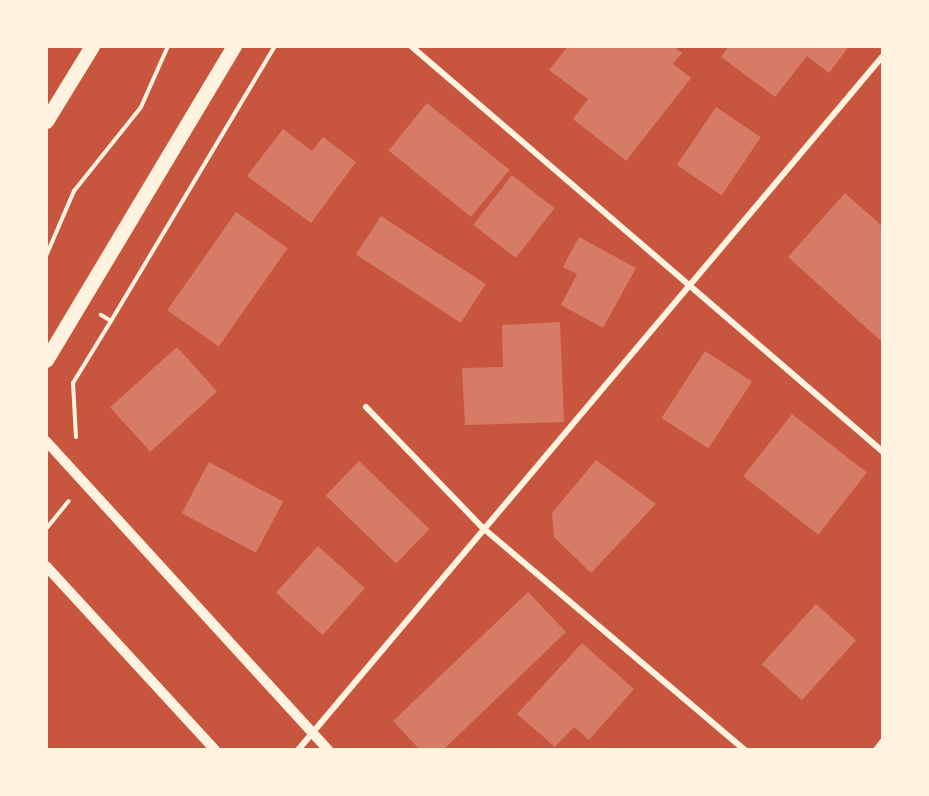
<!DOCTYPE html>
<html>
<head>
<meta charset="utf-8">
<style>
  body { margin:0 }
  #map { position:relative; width:929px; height:796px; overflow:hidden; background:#c8553d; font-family:"DejaVu Sans",sans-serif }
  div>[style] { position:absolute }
  .building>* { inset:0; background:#d67c66; transform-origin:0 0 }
  .path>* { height:4px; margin:-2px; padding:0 2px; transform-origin:2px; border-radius:2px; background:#fff3e0 }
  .minor>* { height:6px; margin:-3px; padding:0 3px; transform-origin:3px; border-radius:3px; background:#fff3e0 }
  .tertiary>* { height:10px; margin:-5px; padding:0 5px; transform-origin:5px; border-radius:5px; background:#fff3e0 }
  .primary>* { height:15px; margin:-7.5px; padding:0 7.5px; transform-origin:7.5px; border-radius:7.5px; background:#fff3e0 }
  span { translate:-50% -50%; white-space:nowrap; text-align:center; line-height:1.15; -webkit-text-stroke:4.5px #fff3e0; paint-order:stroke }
  .frame { position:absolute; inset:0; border:48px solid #fff3e0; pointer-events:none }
</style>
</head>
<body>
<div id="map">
  <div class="building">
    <div style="clip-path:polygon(568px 46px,673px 46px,682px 53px,673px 64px,691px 78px,626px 161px,573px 119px,588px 99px,549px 70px)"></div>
    <div style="clip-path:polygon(729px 46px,849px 46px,829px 73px,807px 56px,775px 97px,721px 57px)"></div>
    <div style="left:427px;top:103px;width:106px;height:61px;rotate:39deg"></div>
    <div style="left:716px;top:107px;width:54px;height:70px;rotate:34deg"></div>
    <div style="clip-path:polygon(283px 129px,312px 151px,323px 137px,356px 162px,311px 223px,247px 176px)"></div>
    <div style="left:512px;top:175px;width:54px;height:63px;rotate:38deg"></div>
    <div style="clip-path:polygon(845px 193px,882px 226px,882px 342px,788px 257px)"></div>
    <div style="left:236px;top:212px;width:63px;height:120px;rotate:35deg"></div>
    <div style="left:381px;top:216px;width:125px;height:46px;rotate:33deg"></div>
    <div style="clip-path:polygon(579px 237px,636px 268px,603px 328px,561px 305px,577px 274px,563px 267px)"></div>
    <div style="clip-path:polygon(560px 322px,564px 422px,465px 425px,462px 368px,503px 367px,502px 325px)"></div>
    <div style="left:177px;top:347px;width:60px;height:90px;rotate:48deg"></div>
    <div style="left:705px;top:351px;width:56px;height:80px;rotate:33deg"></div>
    <div style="left:792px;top:414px;width:95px;height:79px;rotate:38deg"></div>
    <div style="clip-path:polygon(596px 460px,656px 504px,591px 573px,554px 537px,552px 513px)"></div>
    <div style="left:359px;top:461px;width:98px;height:48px;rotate:44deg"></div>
    <div style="left:209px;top:462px;width:84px;height:58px;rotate:28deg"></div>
    <div style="left:318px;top:546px;width:63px;height:63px;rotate:42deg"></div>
    <div style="clip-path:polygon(528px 592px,566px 632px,443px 750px,420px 750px,393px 721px)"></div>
    <div style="left:816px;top:604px;width:54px;height:81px;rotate:42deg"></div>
    <div style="clip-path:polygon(582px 643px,634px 689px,589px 740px,574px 727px,555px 747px,517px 714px)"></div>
  </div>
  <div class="path">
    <div style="left:46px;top:256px;width:71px;rotate:-66.7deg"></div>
    <div style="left:74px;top:191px;width:107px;rotate:-51.4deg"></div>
    <div style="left:141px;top:107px;width:67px;rotate:-66.1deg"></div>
    <div style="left:111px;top:321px;width:320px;rotate:-59.2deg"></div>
    <div style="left:76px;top:437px;width:54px;rotate:-93.2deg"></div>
    <div style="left:73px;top:383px;width:73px;rotate:-58.5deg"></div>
    <div style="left:111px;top:321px;width:12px;rotate:-149deg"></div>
    <div style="left:46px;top:529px;width:36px;rotate:-51deg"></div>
  </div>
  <div class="minor">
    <div style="left:411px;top:46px;width:621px;rotate:40.69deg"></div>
    <div style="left:366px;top:407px;width:168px;rotate:46deg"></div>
    <div style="left:483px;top:528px;width:343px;rotate:40.3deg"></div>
    <div style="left:298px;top:750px;width:906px;rotate:-49.88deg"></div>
    <div style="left:876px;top:750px;width:10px;rotate:-53deg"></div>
  </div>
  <div class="tertiary">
    <div style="left:46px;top:441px;width:418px;rotate:47.6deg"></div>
    <div style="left:46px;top:566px;width:250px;rotate:47.4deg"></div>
  </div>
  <div class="primary">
    <div style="left:46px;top:121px;width:88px;rotate:-58.5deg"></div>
    <div style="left:46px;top:360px;width:366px;rotate:-59.1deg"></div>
  </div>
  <div class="frame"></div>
</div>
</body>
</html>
